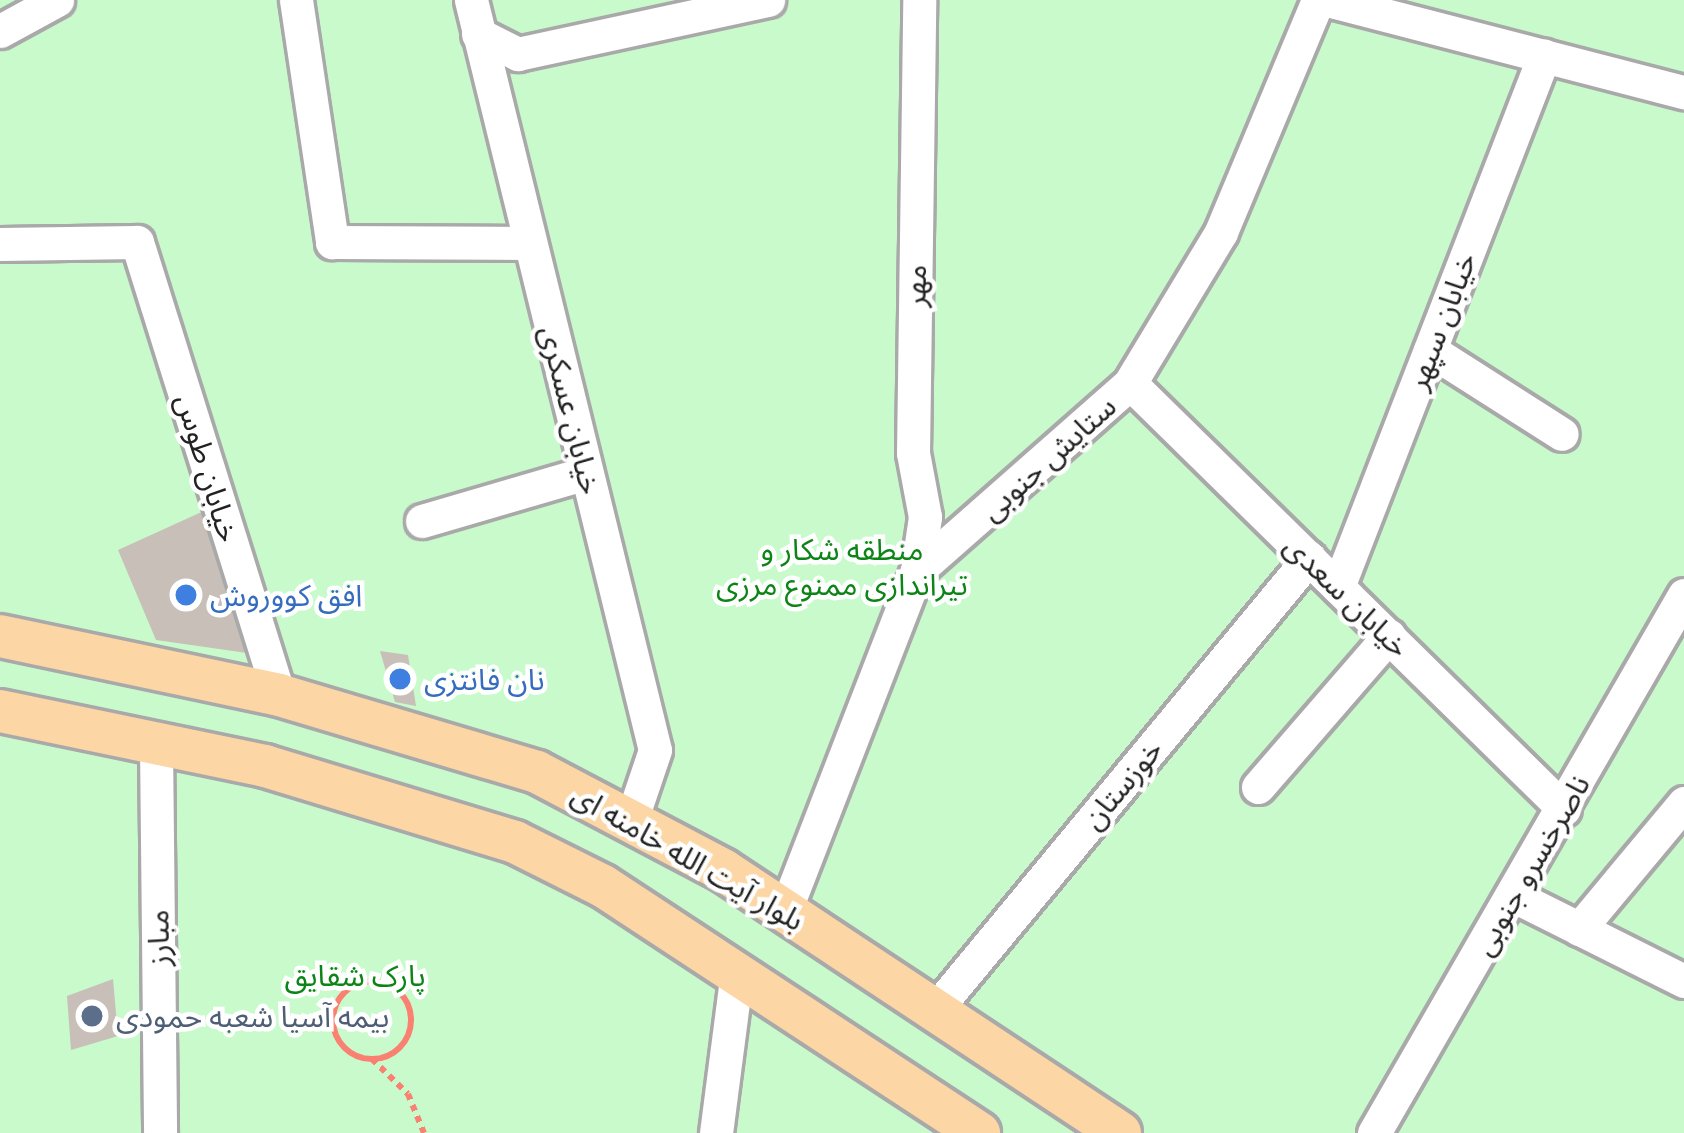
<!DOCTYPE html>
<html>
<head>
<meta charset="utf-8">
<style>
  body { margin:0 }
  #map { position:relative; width:1684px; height:1133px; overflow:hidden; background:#f2efe9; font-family:"IBM Plex Sans","Noto Sans Arabic",sans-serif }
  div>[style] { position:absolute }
  .park>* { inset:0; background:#c8facc; transform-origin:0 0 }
  .building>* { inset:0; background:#c7bfb8 }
  .path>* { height:6px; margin-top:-3px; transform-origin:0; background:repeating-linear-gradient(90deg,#fa8072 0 6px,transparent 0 12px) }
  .path>.ring { margin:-3px; padding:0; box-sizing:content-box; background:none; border:6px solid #fa8072; border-radius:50% }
  .roads { filter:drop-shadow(3px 0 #a9a9a9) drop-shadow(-3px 0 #a9a9a9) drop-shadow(0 3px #a9a9a9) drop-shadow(0 -3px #a9a9a9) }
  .minor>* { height:33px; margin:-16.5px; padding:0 16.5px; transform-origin:16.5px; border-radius:16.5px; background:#fff }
  .major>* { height:42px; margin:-21px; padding:0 21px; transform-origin:21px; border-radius:21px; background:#fcd6a4 }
  .dots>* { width:33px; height:33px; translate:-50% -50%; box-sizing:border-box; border:6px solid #fff; border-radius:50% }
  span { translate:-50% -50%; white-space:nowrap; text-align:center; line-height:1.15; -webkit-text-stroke:9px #fff; paint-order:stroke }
  .street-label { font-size:30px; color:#222 }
  .park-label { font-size:30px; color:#0c8416 }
  .shop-label { font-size:30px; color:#366cbe }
  .left { translate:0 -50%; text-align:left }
  .service-label { font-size:30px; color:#4e5e75 }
</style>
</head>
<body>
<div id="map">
  <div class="park">
    <div style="left:0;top:0;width:1684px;height:1133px"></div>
  </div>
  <div class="building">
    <div style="clip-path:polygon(206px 510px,254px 654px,156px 640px,118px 550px)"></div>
    <div style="clip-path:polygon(380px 651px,408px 655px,416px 706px,395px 702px)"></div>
    <div style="clip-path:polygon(113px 979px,118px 1036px,71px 1050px,67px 996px)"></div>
  </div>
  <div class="path">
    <div class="ring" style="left:333px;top:981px;width:72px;height:72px"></div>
    <div style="left:372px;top:1059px;width:50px;rotate:44.2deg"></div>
    <div style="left:408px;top:1094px;width:42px;rotate:67.7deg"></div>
  </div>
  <div class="roads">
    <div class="minor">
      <div style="left:296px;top:0;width:245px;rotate:81.5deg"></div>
      <div style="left:332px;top:242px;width:198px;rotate:0.3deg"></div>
      <div style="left:471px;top:0;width:772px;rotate:76.22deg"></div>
      <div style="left:655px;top:750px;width:72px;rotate:108.7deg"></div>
      <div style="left:1327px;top:0;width:369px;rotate:14.5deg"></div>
      <div style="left:0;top:31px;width:65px;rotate:-28.5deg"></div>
      <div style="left:478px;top:34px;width:45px;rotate:26.6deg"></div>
      <div style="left:518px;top:54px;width:256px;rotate:-12.2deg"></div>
      <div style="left:0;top:244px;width:137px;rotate:-0.8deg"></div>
      <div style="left:137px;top:242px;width:475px;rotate:72.6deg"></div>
      <div style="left:1430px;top:350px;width:156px;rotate:32.5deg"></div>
      <div style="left:1130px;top:383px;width:608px;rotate:44.47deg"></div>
      <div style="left:422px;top:521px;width:171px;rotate:-16.3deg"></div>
      <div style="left:917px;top:571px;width:55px;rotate:-81.6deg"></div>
      <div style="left:925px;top:517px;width:65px;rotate:-100.6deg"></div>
      <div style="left:913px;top:453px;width:453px;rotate:-89.2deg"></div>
      <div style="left:1338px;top:587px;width:570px;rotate:-68.8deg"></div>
      <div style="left:156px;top:744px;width:389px;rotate:89.4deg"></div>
      <div style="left:1258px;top:787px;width:200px;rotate:-49.1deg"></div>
      <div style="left:1514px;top:896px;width:190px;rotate:26.6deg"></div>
      <div style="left:785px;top:911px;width:365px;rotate:-68.8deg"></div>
      <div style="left:917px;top:571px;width:284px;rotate:-41.4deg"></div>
      <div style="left:1130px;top:383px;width:176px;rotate:-58.9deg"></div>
      <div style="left:1221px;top:232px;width:251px;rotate:-67.3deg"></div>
      <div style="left:1579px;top:929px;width:164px;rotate:-50.2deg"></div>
      <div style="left:935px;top:1010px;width:587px;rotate:-50.39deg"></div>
      <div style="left:716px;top:1133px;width:163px;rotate:-82.6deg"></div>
      <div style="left:1374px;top:1133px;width:621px;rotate:-60.05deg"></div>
    </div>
    <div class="major">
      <div style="left:0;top:636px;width:285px;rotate:11.9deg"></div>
      <div style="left:279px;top:695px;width:269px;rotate:16.6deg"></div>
      <div style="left:537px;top:772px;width:210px;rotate:27.8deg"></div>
      <div style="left:723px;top:870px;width:476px;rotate:33.5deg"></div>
      <div style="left:0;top:711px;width:271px;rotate:11.7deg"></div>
      <div style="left:265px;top:766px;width:261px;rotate:16.9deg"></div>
      <div style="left:515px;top:842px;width:98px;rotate:26.6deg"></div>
      <div style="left:603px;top:886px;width:450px;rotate:33.3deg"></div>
    </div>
  </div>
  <div class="dots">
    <div style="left:186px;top:595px;background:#3f7fe0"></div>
    <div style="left:400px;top:679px;background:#3f7fe0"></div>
    <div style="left:92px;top:1016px;background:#5c6f8a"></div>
  </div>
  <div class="street-label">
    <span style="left:915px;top:286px;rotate:-89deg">مهر</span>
    <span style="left:1441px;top:321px;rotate:-69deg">خیابان سپهر</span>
    <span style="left:571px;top:410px;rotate:76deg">خیابان عسکری</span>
    <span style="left:1048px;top:458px;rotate:-42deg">ستایش جنوبی</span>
    <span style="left:208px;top:468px;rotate:73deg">خیابان طوس</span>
    <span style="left:1347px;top:596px;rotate:44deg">خیابان سعدی</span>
    <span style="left:1122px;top:784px;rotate:-50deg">خوزستان</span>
    <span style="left:688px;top:857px;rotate:30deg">بلوار آیت الله خامنه ای</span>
    <span style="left:1531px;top:865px;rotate:-60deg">ناصرخسرو جنوبی</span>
    <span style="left:158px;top:938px;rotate:-91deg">مبارز</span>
  </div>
  <div class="park-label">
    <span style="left:842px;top:566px">منطقه شکار و<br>تیراندازی ممنوع مرزی</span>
    <span style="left:355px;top:975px">پارک شقایق</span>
  </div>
  <div class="shop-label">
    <span class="left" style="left:210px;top:595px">افق کووروش</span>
    <span class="left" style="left:424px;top:679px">نان فانتزی</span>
  </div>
  <div class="service-label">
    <span class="left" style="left:116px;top:1016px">بیمه آسیا شعبه حمودی</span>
  </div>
</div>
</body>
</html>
